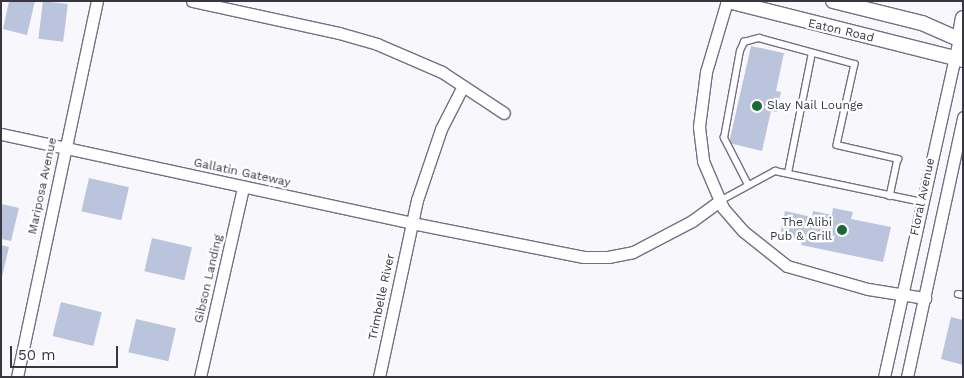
<!DOCTYPE html>
<html>
<head>
<meta charset="utf-8">
<style>
  body { margin:0 }
  #map { position:relative; width:964px; height:378px; overflow:hidden; background:#f8f7fc; font-family:"Work Sans",sans-serif }
  div>[style] { position:absolute }
  .building>* { inset:0; background:#bac5dd; transform-origin:0 0 }
  .roads { filter:drop-shadow(1px 0 #736f86) drop-shadow(-1px 0 #736f86) drop-shadow(0 1px #736f86) drop-shadow(0 -1px #736f86) }
  .service>* { height:5.5px; margin:-2.75px; padding:0 2.75px; transform-origin:2.75px; border-radius:2.75px; background:#fff }
  .minor>* { height:11px; margin:-5.5px; padding:0 5.5px; transform-origin:5.5px; border-radius:5.5px; background:#fff }
  .tertiary>* { height:14px; margin:-7px; padding:0 7px; transform-origin:7px; border-radius:7px; background:#fff }
  .dots>* { width:14px; height:14px; translate:-50% -50%; box-sizing:border-box; border:2px solid #fff; border-radius:50% }
  span { translate:-50% -50%; white-space:nowrap; text-align:center; line-height:1.15; -webkit-text-stroke:4.5px #fff; paint-order:stroke }
  .street-label { font-size:12px; color:#383741 }
  .poi-label { font-size:12px; color:#383741 }
  .left { translate:0 -50%; text-align:left }
  .right { translate:-100% -50%; text-align:right }
  .frame { position:absolute; inset:0; border:2px solid #383741; pointer-events:none }
  .scale { position:absolute; left:10px; top:346px; width:108px; height:22px; box-sizing:border-box; border:2px solid #383741; border-top:0; padding-left:6px; font-size:15px; line-height:18px; white-space:nowrap; color:#383741; -webkit-text-stroke:4px #fff; paint-order:stroke }
</style>
</head>
<body>
<div id="map">
  <div class="building">
    <div style="clip-path:polygon(9px 1px,35px 1px,27px 35px,3px 29px)"></div>
    <div style="left:43px;top:1px;width:25px;height:38px;rotate:7deg"></div>
    <div style="clip-path:polygon(751px 46px,784px 53px,776px 91px,781px 92px,777px 112px,771px 111px,762px 151px,729px 143px)"></div>
    <div style="left:89px;top:178px;width:41px;height:34px;rotate:13deg"></div>
    <div style="clip-path:polygon(1px 204px,19px 208px,11px 241px,1px 239px)"></div>
    <div style="clip-path:polygon(833px 208px,853px 212px,851px 219px,891px 227px,883px 262px,801px 245px,802px 240px,780px 235px,785px 211px,812px 217px,813px 211px,832px 215px)"></div>
    <div style="left:152px;top:238px;width:41px;height:34px;rotate:13deg"></div>
    <div style="clip-path:polygon(1px 245px,9px 247px,2px 277px,1px 277px)"></div>
    <div style="left:61px;top:302px;width:42px;height:35px;rotate:14deg"></div>
    <div style="clip-path:polygon(951px 317px,963px 320px,963px 365px,941px 359px)"></div>
    <div style="left:136px;top:319px;width:41px;height:34px;rotate:13deg"></div>
  </div>
  <div class="roads">
    <div class="service">
      <div style="left:788px;top:173px;width:122px;rotate:-78.7deg"></div>
      <div style="left:748px;top:185px;width:53px;rotate:-117.1deg"></div>
      <div style="left:724px;top:138px;width:88px;rotate:-79.6deg"></div>
      <div style="left:740px;top:51px;width:10px;rotate:-66deg"></div>
      <div style="left:744px;top:42px;width:16px;rotate:-15deg"></div>
      <div style="left:759px;top:38px;width:99px;rotate:15.2deg"></div>
      <div style="left:855px;top:64px;width:83px;rotate:102.5deg"></div>
      <div style="left:837px;top:145px;width:63px;rotate:12.9deg"></div>
      <div style="left:898px;top:159px;width:38px;rotate:102deg"></div>
      <div style="left:720px;top:201px;width:63px;rotate:-28.6deg"></div>
      <div style="left:775px;top:171px;width:150px;rotate:11.9deg"></div>
      <div style="left:958px;top:294px;width:5px;rotate:11deg"></div>
    </div>
    <div class="minor">
      <div style="left:192px;top:1px;width:150px;rotate:12.3deg"></div>
      <div style="left:339px;top:33px;width:40px;rotate:16deg"></div>
      <div style="left:377px;top:44px;width:71px;rotate:23.3deg"></div>
      <div style="left:442px;top:72px;width:74px;rotate:33.5deg"></div>
      <div style="left:727px;top:1px;width:74px;rotate:106.5deg"></div>
      <div style="left:706px;top:72px;width:55px;rotate:97.3deg"></div>
      <div style="left:699px;top:127px;width:34px;rotate:83deg"></div>
      <div style="left:703px;top:161px;width:51px;rotate:66.9deg"></div>
      <div style="left:723px;top:208px;width:30px;rotate:49deg"></div>
      <div style="left:743px;top:231px;width:56px;rotate:38.5deg"></div>
      <div style="left:787px;top:266px;width:84px;rotate:15.9deg"></div>
      <div style="left:868px;top:289px;width:58px;rotate:9deg"></div>
      <div style="left:1px;top:134px;width:421px;rotate:12.2deg"></div>
      <div style="left:412px;top:223px;width:175px;rotate:11.2deg"></div>
      <div style="left:584px;top:257px;width:24px"></div>
      <div style="left:608px;top:257px;width:25px;rotate:-11deg"></div>
      <div style="left:633px;top:252px;width:67px;rotate:-27.7deg"></div>
      <div style="left:692px;top:221px;width:34px;rotate:-36deg"></div>
      <div style="left:17px;top:377px;width:384px;rotate:-78deg"></div>
      <div style="left:200px;top:377px;width:195px;rotate:-77.2deg"></div>
      <div style="left:379px;top:377px;width:181px;rotate:-77.9deg"></div>
      <div style="left:417px;top:200px;width:75px;rotate:-71.3deg"></div>
      <div style="left:441px;top:129px;width:48px;rotate:-62.9deg"></div>
      <div style="left:884px;top:377px;width:345px;rotate:-77.5deg"></div>
      <div style="left:907px;top:377px;width:266px;rotate:-77.8deg"></div>
    </div>
    <div class="tertiary">
      <div style="left:728px;top:1px;width:242px;rotate:14.1deg"></div>
      <div style="left:833px;top:1px;width:92px;rotate:13.9deg"></div>
      <div style="left:922px;top:23px;width:45px;rotate:23.7deg"></div>
      <div style="left:959px;top:40px;width:22px;rotate:-80deg"></div>
    </div>
  </div>
  <div class="dots">
    <div style="left:757px;top:106px;background:#1a6938"></div>
    <div style="left:842px;top:230px;background:#1a6938"></div>
  </div>
  <div class="street-label">
    <span style="left:841px;top:31px;rotate:13deg">Eaton Road</span>
    <span style="left:242px;top:173px;rotate:12deg">Gallatin Gateway</span>
    <span style="left:43px;top:186px;rotate:-78deg">Mariposa Avenue</span>
    <span style="left:923px;top:197px;rotate:-78deg">Floral Avenue</span>
    <span style="left:209px;top:279px;rotate:-77deg">Gibson Landing</span>
    <span style="left:382px;top:297px;rotate:-78deg">Trimbelle River</span>
  </div>
  <div class="poi-label">
    <span class="left" style="left:767px;top:106px">Slay Nail Lounge</span>
    <span class="right" style="left:832px;top:230px">The Alibi<br>Pub &amp; Grill</span>
  </div>
  <div class="frame"></div>
  <div class="scale">50 m</div>
</div>
</body>
</html>
